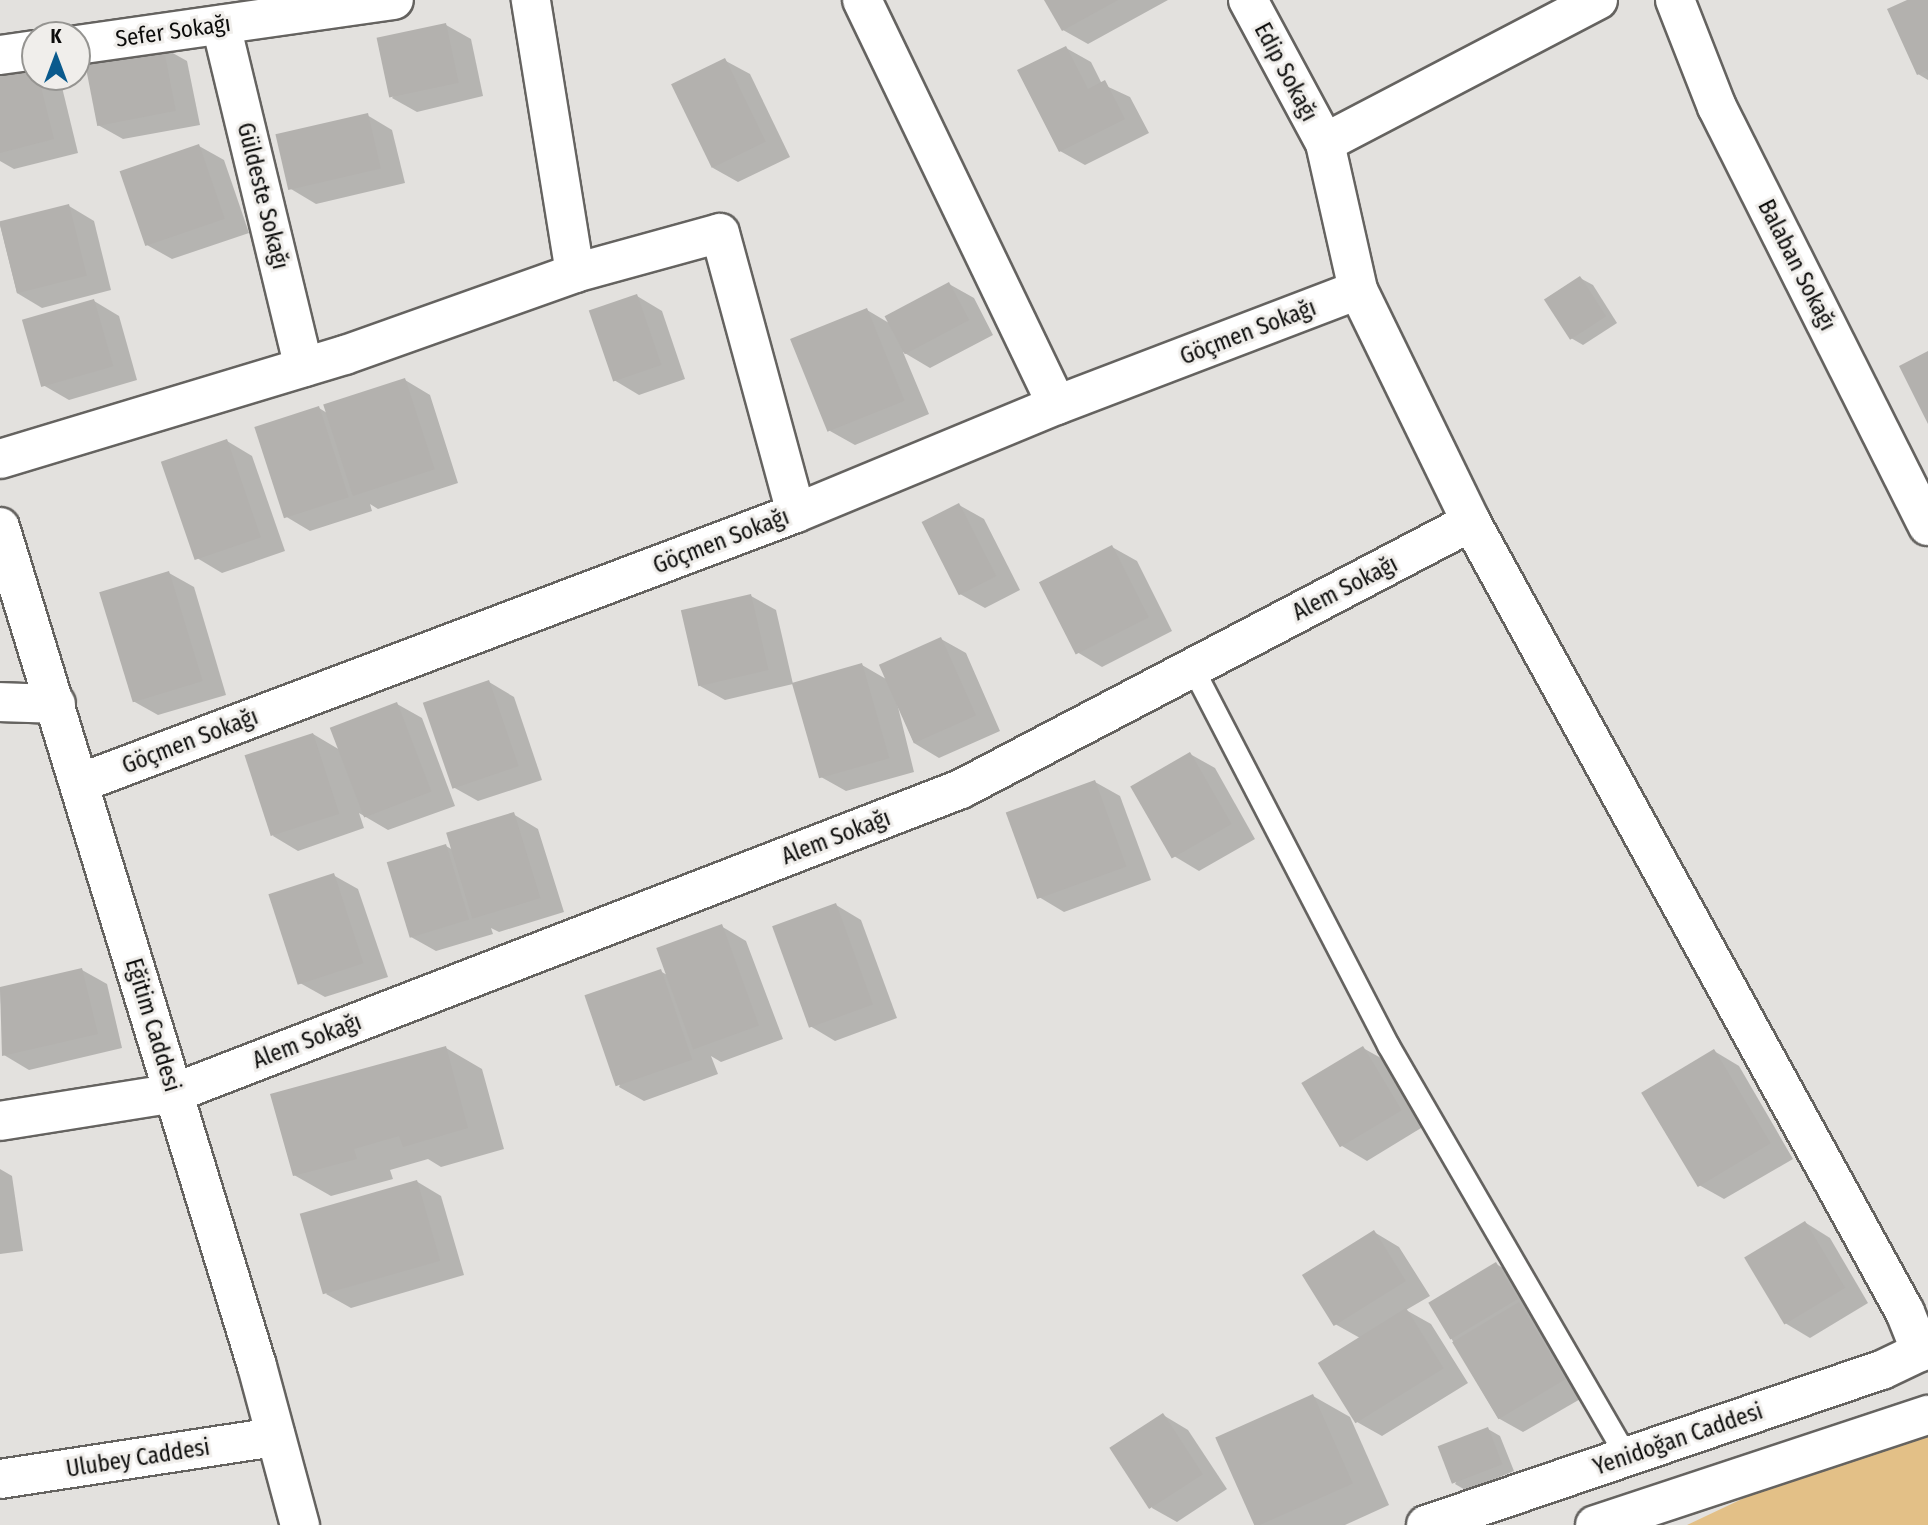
<!DOCTYPE html>
<html>
<head>
<meta charset="utf-8">
<style>
  body { margin:0 }
  #map { position:relative; width:1928px; height:1525px; overflow:hidden; background:#e3e1de; font-family:"Fira Sans Condensed",sans-serif }
  div>[style] { position:absolute }
  .green>* { inset:0; background:#e3c087 }
  .shadow>* { inset:0; background:#0003 }
  .building>* { inset:0; background:#b3b1ae; transform-origin:0 0 }
  .roads { filter:drop-shadow(2px 0 #656360) drop-shadow(-2px 0 #656360) drop-shadow(0 2px #656360) drop-shadow(0 -2px #656360) }
  .lane>* { height:21px; margin:-10.5px; padding:0 10.5px; transform-origin:10.5px; border-radius:10.5px; background:#fff }
  .street>* { height:38px; margin:-19px; padding:0 19px; transform-origin:19px; border-radius:19px; background:#fff }
  .secondary>* { height:38px; margin:-19px; padding:0 19px; transform-origin:19px; border-radius:19px; background:#fff }
  span { translate:-50% -50%; white-space:nowrap; text-align:center; line-height:1.15; -webkit-text-stroke:6px #f0eeeb; paint-order:stroke }
  .street-label { font-size:23px; color:#0c0c0b }
  .north { position:absolute; left:21px; top:21px; width:70px; height:70px; box-sizing:border-box; background:#f0eeeb; border:2px solid #959491; border-radius:50%; rotate:0deg; font-size:19px; font-weight:700; line-height:28px; text-align:center; color:#0c0c0b }
  .north::after { content:''; display:block; margin:auto; width:24px; height:32px; background:#0a5a8d; clip-path:polygon(50% 0,100% 100%,50% 72%,0 100%) }
</style>
</head>
<body>
<div id="map">
  <div class="green">
    <div style="clip-path:polygon(1928px 1409px,1928px 1525px,1687px 1525px,1873px 1437px)"></div>
  </div>
  <div class="shadow">
    <div style="clip-path:polygon(1046px 0,1168px 0,1088px 44px,1063px 30px)"></div>
    <div style="clip-path:polygon(1911px 0,1928px 0,1928px 80px,1918px 74px)"></div>
    <div style="clip-path:polygon(446px 25px,471px 39px,483px 96px,417px 112px,392px 98px)"></div>
    <div style="clip-path:polygon(162px 47px,187px 61px,200px 125px,123px 139px,98px 125px)"></div>
    <div style="clip-path:polygon(1066px 48px,1091px 62px,1102px 84px,1130px 97px,1149px 133px,1085px 165px,1060px 151px)"></div>
    <div style="clip-path:polygon(724px 60px,750px 74px,790px 157px,738px 182px,713px 168px)"></div>
    <div style="clip-path:polygon(0 73px,60px 79px,78px 153px,14px 169px,0 161px)"></div>
    <div style="clip-path:polygon(367px 115px,392px 130px,405px 183px,316px 204px,291px 189px)"></div>
    <div style="clip-path:polygon(199px 146px,224px 160px,249px 233px,172px 259px,147px 245px)"></div>
    <div style="clip-path:polygon(69px 206px,94px 221px,111px 290px,42px 308px,17px 293px,0 225px)"></div>
    <div style="clip-path:polygon(1580px 278px,1593px 285px,1617px 323px,1583px 345px,1571px 338px)"></div>
    <div style="clip-path:polygon(949px 284px,974px 298px,993px 335px,930px 368px,903px 352px,929px 414px,855px 445px,830px 431px,867px 310px,889px 323px)"></div>
    <div style="clip-path:polygon(637px 296px,662px 311px,685px 379px,639px 395px,614px 380px)"></div>
    <div style="clip-path:polygon(94px 301px,119px 316px,137px 380px,69px 400px,43px 385px)"></div>
    <div style="clip-path:polygon(405px 380px,430px 395px,458px 483px,378px 509px,370px 504px,372px 511px,310px 531px,285px 516px,319px 408px,327px 413px)"></div>
    <div style="clip-path:polygon(227px 441px,252px 456px,285px 551px,222px 573px,197px 558px)"></div>
    <div style="clip-path:polygon(959px 505px,984px 519px,1020px 590px,985px 608px,960px 594px)"></div>
    <div style="clip-path:polygon(1112px 547px,1137px 561px,1172px 631px,1102px 667px,1077px 652px)"></div>
    <div style="clip-path:polygon(169px 573px,194px 587px,226px 695px,158px 715px,133px 701px)"></div>
    <div style="clip-path:polygon(751px 596px,776px 610px,793px 684px,725px 700px,700px 686px)"></div>
    <div style="clip-path:polygon(941px 639px,966px 653px,1000px 731px,939px 758px,914px 743px,897px 703px,914px 772px,846px 791px,821px 777px,862px 665px,886px 679px)"></div>
    <div style="clip-path:polygon(489px 682px,514px 697px,542px 780px,478px 801px,453px 787px)"></div>
    <div style="clip-path:polygon(397px 704px,422px 718px,455px 806px,388px 830px,359px 813px,364px 828px,298px 851px,273px 836px,313px 734px,340px 750px)"></div>
    <div style="clip-path:polygon(1190px 754px,1215px 768px,1255px 839px,1199px 871px,1174px 856px,1133px 786px)"></div>
    <div style="clip-path:polygon(1095px 782px,1120px 796px,1151px 880px,1064px 912px,1039px 897px)"></div>
    <div style="clip-path:polygon(513px 814px,538px 829px,564px 912px,499px 932px,491px 928px,493px 934px,436px 951px,411px 937px,446px 846px,453px 850px)"></div>
    <div style="clip-path:polygon(333px 875px,358px 889px,388px 977px,325px 997px,300px 983px)"></div>
    <div style="clip-path:polygon(836px 905px,861px 920px,897px 1018px,835px 1041px,810px 1026px)"></div>
    <div style="clip-path:polygon(721px 926px,746px 941px,783px 1039px,721px 1062px,711px 1056px,718px 1074px,644px 1101px,619px 1087px,660px 971px,669px 976px)"></div>
    <div style="clip-path:polygon(82px 970px,107px 984px,122px 1048px,29px 1070px,4px 1055px,0 988px)"></div>
    <div style="clip-path:polygon(446px 1048px,482px 1069px,504px 1149px,441px 1167px,428px 1159px,390px 1170px,393px 1179px,331px 1196px,294px 1175px)"></div>
    <div style="clip-path:polygon(1363px 1048px,1388px 1062px,1426px 1125px,1367px 1161px,1342px 1146px)"></div>
    <div style="clip-path:polygon(1714px 1051px,1739px 1066px,1793px 1159px,1724px 1199px,1699px 1185px)"></div>
    <div style="clip-path:polygon(0 1169px,12px 1176px,23px 1251px,0 1254px)"></div>
    <div style="clip-path:polygon(416px 1181px,441px 1196px,464px 1275px,351px 1308px,326px 1294px)"></div>
    <div style="clip-path:polygon(1806px 1223px,1830px 1238px,1868px 1303px,1810px 1338px,1785px 1323px)"></div>
    <div style="clip-path:polygon(1374px 1232px,1399px 1247px,1430px 1296px,1406px 1310px,1431px 1324px,1468px 1383px,1382px 1436px,1357px 1422px,1360px 1338px,1335px 1324px,1305px 1275px)"></div>
    <div style="clip-path:polygon(1496px 1264px,1521px 1278px,1589px 1394px,1523px 1432px,1498px 1418px,1451px 1338px)"></div>
    <div style="clip-path:polygon(1313px 1396px,1350px 1417px,1389px 1505px,1345px 1525px,1256px 1525px,1218px 1440px)"></div>
    <div style="clip-path:polygon(1163px 1415px,1188px 1430px,1227px 1489px,1177px 1522px,1152px 1508px)"></div>
    <div style="clip-path:polygon(1488px 1429px,1500px 1436px,1514px 1471px,1467px 1491px,1455px 1484px)"></div>
  </div>
  <div class="building">
    <div style="clip-path:polygon(1044px 0,1118px 0,1062px 31px)"></div>
    <div style="clip-path:polygon(1907px 0,1928px 0,1928px 70px,1917px 75px,1887px 9px)"></div>
    <div style="left:446px;top:23px;width:61px;height:71px;rotate:78deg"></div>
    <div style="left:163px;top:45px;width:67px;height:80px;rotate:79deg"></div>
    <div style="clip-path:polygon(1066px 46px,1088px 89px,1105px 80px,1125px 119px,1059px 152px,1017px 70px)"></div>
    <div style="left:725px;top:58px;width:93px;height:60px;rotate:64deg"></div>
    <div style="clip-path:polygon(35px 63px,54px 139px,0 153px,0 71px)"></div>
    <div style="left:368px;top:113px;width:57px;height:95px;rotate:77deg"></div>
    <div style="left:199px;top:144px;width:79px;height:84px;rotate:71deg"></div>
    <div style="left:69px;top:204px;width:74px;height:72px;rotate:76deg"></div>
    <div style="left:1580px;top:276px;width:48px;height:43px;rotate:57deg"></div>
    <div style="left:949px;top:282px;width:43px;height:73px;rotate:62deg"></div>
    <div style="left:637px;top:294px;width:75px;height:51px;rotate:71deg"></div>
    <div style="left:94px;top:299px;width:70px;height:75px;rotate:74deg"></div>
    <div style="left:867px;top:308px;width:100px;height:83px;rotate:68deg"></div>
    <div style="clip-path:polygon(1928px 351px,1928px 424px,1899px 366px)"></div>
    <div style="left:405px;top:378px;width:96px;height:86px;rotate:72deg"></div>
    <div style="left:319px;top:406px;width:96px;height:68px;rotate:72deg"></div>
    <div style="left:227px;top:439px;width:104px;height:70px;rotate:71deg"></div>
    <div style="left:959px;top:503px;width:82px;height:42px;rotate:63deg"></div>
    <div style="left:1112px;top:545px;width:81px;height:82px;rotate:63deg"></div>
    <div style="left:169px;top:571px;width:115px;height:73px;rotate:73deg"></div>
    <div style="left:751px;top:594px;width:78px;height:72px;rotate:77deg"></div>
    <div style="left:941px;top:637px;width:86px;height:68px;rotate:66deg"></div>
    <div style="left:862px;top:663px;width:99px;height:73px;rotate:74deg"></div>
    <div style="left:489px;top:680px;width:91px;height:70px;rotate:71deg"></div>
    <div style="left:397px;top:702px;width:96px;height:72px;rotate:69deg"></div>
    <div style="left:313px;top:733px;width:85px;height:72px;rotate:72deg"></div>
    <div style="left:1190px;top:752px;width:83px;height:69px;rotate:60deg"></div>
    <div style="left:1095px;top:780px;width:92px;height:95px;rotate:70deg"></div>
    <div style="left:514px;top:812px;width:90px;height:71px;rotate:73deg"></div>
    <div style="left:446px;top:844px;width:79px;height:62px;rotate:73deg"></div>
    <div style="left:334px;top:873px;width:95px;height:69px;rotate:72deg"></div>
    <div style="left:836px;top:903px;width:108px;height:68px;rotate:70deg"></div>
    <div style="left:722px;top:924px;width:108px;height:70px;rotate:70deg"></div>
    <div style="clip-path:polygon(82px 968px,98px 1034px,2px 1056px,0 987px)"></div>
    <div style="left:661px;top:969px;width:96px;height:81px;rotate:71deg"></div>
    <div style="clip-path:polygon(446px 1046px,468px 1128px,403px 1147px,399px 1136px,354px 1149px,357px 1159px,293px 1176px,270px 1094px)"></div>
    <div style="left:1363px;top:1046px;width:75px;height:72px;rotate:59deg"></div>
    <div style="left:1714px;top:1049px;width:110px;height:85px;rotate:59deg"></div>
    <div style="left:417px;top:1180px;width:84px;height:122px;rotate:74deg"></div>
    <div style="left:1805px;top:1221px;width:78px;height:71px;rotate:59deg"></div>
    <div style="left:1374px;top:1230px;width:60px;height:85px;rotate:58deg"></div>
    <div style="left:1496px;top:1262px;width:43px;height:79px;rotate:59deg"></div>
    <div style="left:1519px;top:1302px;width:90px;height:78px;rotate:59deg"></div>
    <div style="left:1406px;top:1308px;width:71px;height:104px;rotate:58deg"></div>
    <div style="left:1313px;top:1394px;width:98px;height:107px;rotate:66deg"></div>
    <div style="left:1163px;top:1413px;width:73px;height:64px;rotate:57deg"></div>
    <div style="left:1488px;top:1427px;width:40px;height:54px;rotate:69deg"></div>
  </div>
  <div class="roads">
    <div class="lane">
      <div style="left:1192px;top:667px;width:426px;rotate:62.6deg"></div>
      <div style="left:1388px;top:1045px;width:476px;rotate:59.9deg"></div>
    </div>
    <div class="street">
      <div style="left:862px;top:0;width:449px;rotate:64.3deg"></div>
      <div style="left:1248px;top:0;width:162px;rotate:61.7deg"></div>
      <div style="left:1598px;top:0;width:308px;rotate:152.4deg"></div>
      <div style="left:1325px;top:143px;width:151px;rotate:77.3deg"></div>
      <div style="left:1358px;top:290px;width:258px;rotate:64deg"></div>
      <div style="left:1471px;top:522px;width:901px;rotate:61.22deg"></div>
      <div style="left:1905px;top:1312px;width:43px;rotate:68.2deg"></div>
      <div style="left:1675px;top:0;width:115px;rotate:68.6deg"></div>
      <div style="left:1717px;top:107px;width:469px;rotate:63.3deg"></div>
      <div style="left:221px;top:25px;width:352px;rotate:76.4deg"></div>
      <div style="left:77px;top:45px;width:320px;rotate:-8.1deg"></div>
      <div style="left:0;top:55px;width:35px;rotate:-8deg"></div>
      <div style="left:575px;top:273px;width:150px;rotate:-15.4deg"></div>
      <div style="left:720px;top:233px;width:290px;rotate:74.8deg"></div>
      <div style="left:0;top:459px;width:360px;rotate:-16.8deg"></div>
      <div style="left:345px;top:355px;width:244px;rotate:-19.6deg"></div>
      <div style="left:575px;top:273px;width:277px;rotate:-99.2deg"></div>
      <div style="left:0;top:702px;width:56px;rotate:2deg"></div>
      <div style="left:80px;top:783px;width:765px;rotate:-20.66deg"></div>
      <div style="left:796px;top:513px;width:282px;rotate:-22.5deg"></div>
      <div style="left:1057px;top:405px;width:322px;rotate:-20.9deg"></div>
      <div style="left:0;top:1121px;width:176px;rotate:-9.1deg"></div>
      <div style="left:174px;top:1093px;width:844px;rotate:-21.12deg"></div>
      <div style="left:961px;top:789px;width:576px;rotate:-27.63deg"></div>
      <div style="left:0;top:1479px;width:279px;rotate:-8.7deg"></div>
    </div>
    <div class="secondary">
      <div style="left:0;top:527px;width:877px;rotate:72.97deg"></div>
      <div style="left:257px;top:1366px;width:165px;rotate:74.9deg"></div>
      <div style="left:1426px;top:1525px;width:482px;rotate:-18.8deg"></div>
      <div style="left:1882px;top:1370px;width:51px;rotate:-25.6deg"></div>
      <div style="left:1595px;top:1525px;width:351px;rotate:-18.3deg"></div>
    </div>
  </div>
  <div class="street-label">
    <span style="left:173px;top:31px;rotate:-8deg">Sefer Sokağı</span>
    <span style="left:1286px;top:72px;rotate:62deg">Edip Sokağı</span>
    <span style="left:263px;top:196px;rotate:76deg">Güldeste Sokağı</span>
    <span style="left:1797px;top:265px;rotate:63deg">Balaban Sokağı</span>
    <span style="left:1248px;top:332px;rotate:-21deg">Göçmen Sokağı</span>
    <span style="left:721px;top:541px;rotate:-21deg">Göçmen Sokağı</span>
    <span style="left:1345px;top:588px;rotate:-27deg">Alem Sokağı</span>
    <span style="left:190px;top:741px;rotate:-21deg">Göçmen Sokağı</span>
    <span style="left:836px;top:837px;rotate:-21deg">Alem Sokağı</span>
    <span style="left:153px;top:1025px;rotate:73deg">Eğitim Caddesi</span>
    <span style="left:307px;top:1041px;rotate:-21deg">Alem Sokağı</span>
    <span style="left:1678px;top:1439px;rotate:-19deg">Yenidoğan Caddesi</span>
    <span style="left:138px;top:1458px;rotate:-9deg">Ulubey Caddesi</span>
  </div>
  <div class="north">K</div>
</div>
</body>
</html>
